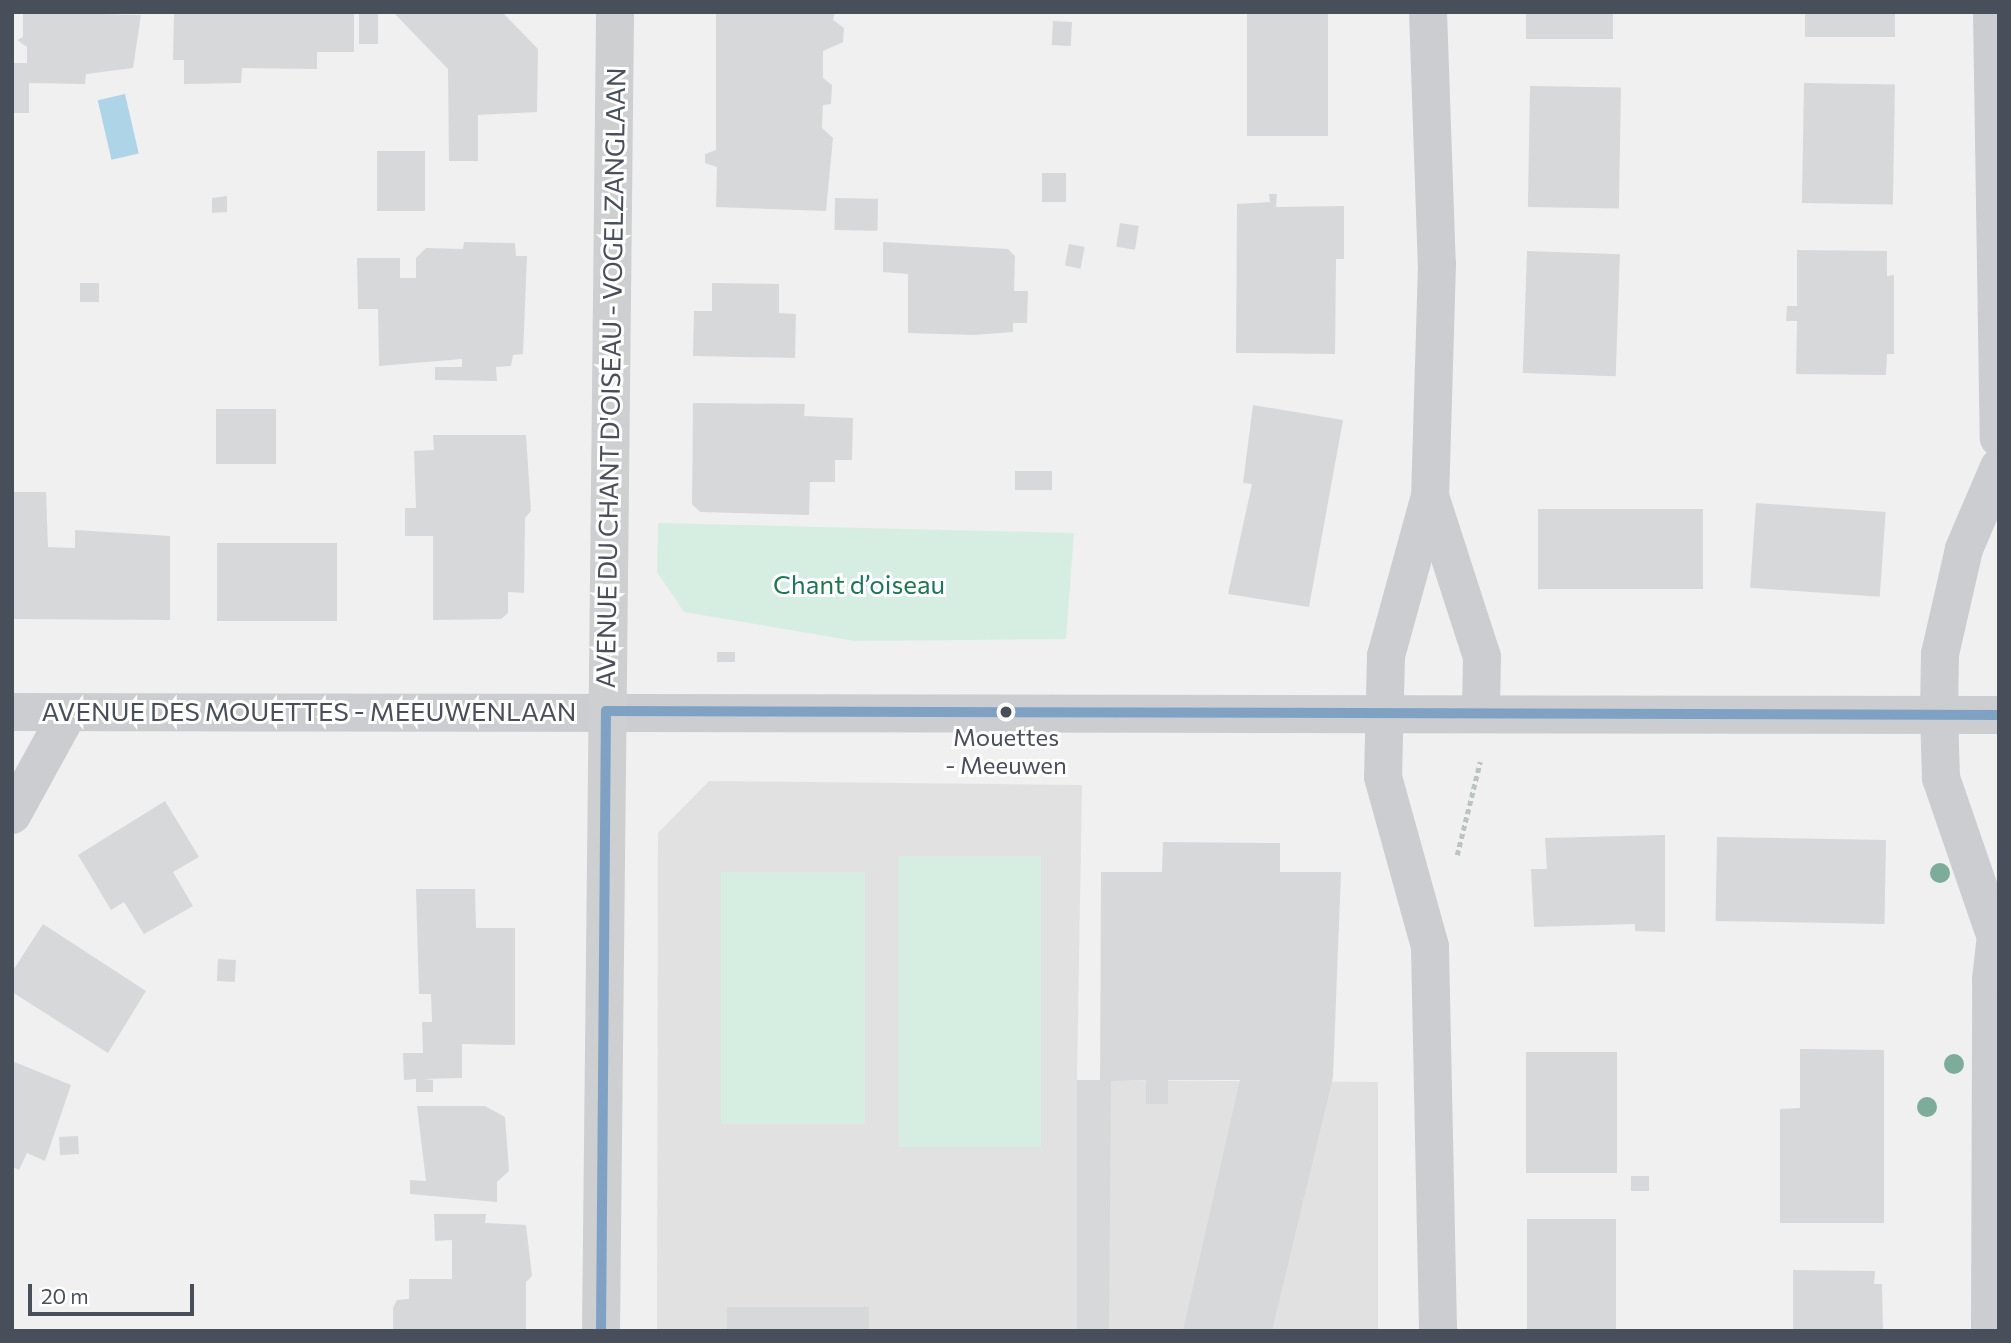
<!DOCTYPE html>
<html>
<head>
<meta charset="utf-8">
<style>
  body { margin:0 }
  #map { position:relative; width:2011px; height:1343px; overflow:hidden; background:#f0f0f0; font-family:Commissioner,sans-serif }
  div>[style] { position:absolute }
  .education>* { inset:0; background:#e2e1e1 }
  .green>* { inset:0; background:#d6ede2; transform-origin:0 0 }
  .water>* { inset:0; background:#aed4e8; transform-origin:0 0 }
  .building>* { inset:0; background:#d7d8da; transform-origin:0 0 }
  .path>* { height:4.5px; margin-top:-2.25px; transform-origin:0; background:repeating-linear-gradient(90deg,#bac4c2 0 5px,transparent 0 8.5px) }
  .street>* { height:38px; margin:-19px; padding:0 19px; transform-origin:19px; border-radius:19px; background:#cbcdd0 }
  .secondary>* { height:38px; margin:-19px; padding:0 19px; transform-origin:19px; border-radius:19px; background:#cdcfd1 }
  .bus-1>* { height:10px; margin:-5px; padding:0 5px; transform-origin:5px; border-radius:5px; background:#7fa2c4 }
  .trees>* { width:20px; height:20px; margin:-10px; border-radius:50%; background:#7dac9b }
  .dots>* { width:19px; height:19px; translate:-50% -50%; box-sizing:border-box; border:4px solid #fff; border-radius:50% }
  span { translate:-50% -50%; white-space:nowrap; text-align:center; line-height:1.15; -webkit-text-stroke:6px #fff; paint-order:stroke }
  .bus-label { font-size:24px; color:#484f5a }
  .street-label { font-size:26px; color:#484f5a }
  .park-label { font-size:26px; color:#1f7555 }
  .frame { position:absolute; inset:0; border:14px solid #484f5a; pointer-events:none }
  .scale { position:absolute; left:28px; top:1284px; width:166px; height:32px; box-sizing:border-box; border:4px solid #484f5a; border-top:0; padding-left:9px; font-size:21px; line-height:24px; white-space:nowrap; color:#484f5a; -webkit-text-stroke:5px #fff; paint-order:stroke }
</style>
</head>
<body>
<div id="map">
  <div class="education">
    <div style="clip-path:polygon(709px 781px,1082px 785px,1077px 1080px,1378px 1082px,1378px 1331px,657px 1331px,658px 833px)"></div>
  </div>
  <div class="green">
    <div style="clip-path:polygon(658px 523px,1074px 533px,1066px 639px,855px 641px,684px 612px,657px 572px)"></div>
    <div style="left:899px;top:856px;width:142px;height:291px"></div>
    <div style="left:865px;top:872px;width:252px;height:144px;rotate:90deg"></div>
  </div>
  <div class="water">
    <div style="left:125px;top:94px;width:61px;height:28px;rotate:77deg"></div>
  </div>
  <div class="building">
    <div style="clip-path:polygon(23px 12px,141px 15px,133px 68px,86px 74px,85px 84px,29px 83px,29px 113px,12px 113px,12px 63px,27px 63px,27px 47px,17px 40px,23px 37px)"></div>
    <div style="clip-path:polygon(174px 12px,354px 12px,354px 52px,317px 52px,317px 69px,242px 68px,241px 83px,184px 84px,184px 60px,173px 60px)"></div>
    <div style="left:359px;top:12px;width:19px;height:32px"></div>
    <div style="clip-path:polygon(393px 12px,502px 12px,538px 49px,537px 112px,478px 115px,478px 161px,449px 161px,448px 69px)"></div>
    <div style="clip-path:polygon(716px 12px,835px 12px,833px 20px,844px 28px,843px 42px,823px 51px,823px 78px,832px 85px,831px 104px,823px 105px,822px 128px,833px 138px,826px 211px,716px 207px,717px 167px,705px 163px,705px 154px,716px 150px)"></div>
    <div style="left:1247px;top:12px;width:81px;height:124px"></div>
    <div style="left:1526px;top:12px;width:87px;height:27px"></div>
    <div style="left:1805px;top:12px;width:90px;height:25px"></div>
    <div style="left:1053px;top:21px;width:19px;height:24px;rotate:3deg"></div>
    <div style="left:1804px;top:83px;width:91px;height:120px;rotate:1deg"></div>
    <div style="left:1530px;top:86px;width:91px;height:121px;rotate:1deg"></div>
    <div style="left:377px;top:151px;width:48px;height:60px"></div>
    <div style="left:1042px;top:173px;width:24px;height:29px"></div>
    <div style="clip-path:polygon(1269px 194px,1277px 194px,1276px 207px,1344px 206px,1344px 259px,1336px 259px,1335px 354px,1236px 353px,1237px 204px,1270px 202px)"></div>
    <div style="clip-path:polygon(227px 196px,227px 212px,212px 213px,212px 198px)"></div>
    <div style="left:835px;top:198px;width:43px;height:32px;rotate:1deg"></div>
    <div style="left:1120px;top:223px;width:19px;height:24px;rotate:9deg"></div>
    <div style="clip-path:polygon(464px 242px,515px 243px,516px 256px,527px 256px,523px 354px,513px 355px,511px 366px,496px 367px,497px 381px,435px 380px,435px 367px,462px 367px,462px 359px,379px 366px,378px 309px,358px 309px,357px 258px,400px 258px,400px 278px,416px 278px,416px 258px,426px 248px,463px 249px)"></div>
    <div style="clip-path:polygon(883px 242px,1008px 249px,1015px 256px,1014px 291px,1028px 291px,1027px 323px,1013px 323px,1013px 332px,974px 335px,908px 333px,908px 274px,883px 272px)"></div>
    <div style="left:1069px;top:244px;width:16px;height:22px;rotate:11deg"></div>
    <div style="clip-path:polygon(1797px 250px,1887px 251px,1887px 276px,1894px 275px,1894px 354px,1887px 354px,1886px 375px,1796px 374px,1797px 321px,1786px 321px,1787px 306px,1797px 306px)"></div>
    <div style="left:1527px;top:251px;width:93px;height:122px;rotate:2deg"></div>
    <div style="left:80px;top:283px;width:19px;height:19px"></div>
    <div style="clip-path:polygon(712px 283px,779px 284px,779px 313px,796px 314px,795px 358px,693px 356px,694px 311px,712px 311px)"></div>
    <div style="clip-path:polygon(693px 403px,805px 404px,804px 416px,853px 418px,852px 460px,835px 460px,835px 482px,810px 482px,809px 515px,700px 512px,692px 504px)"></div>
    <div style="clip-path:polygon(1253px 405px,1343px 420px,1309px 607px,1228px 594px,1252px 484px,1243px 483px)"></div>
    <div style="left:216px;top:409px;width:60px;height:55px"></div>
    <div style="clip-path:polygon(433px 435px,526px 435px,531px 511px,525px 518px,524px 593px,508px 592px,508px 613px,501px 619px,433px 620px,433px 536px,405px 536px,405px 508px,416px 508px,414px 451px,434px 450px)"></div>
    <div style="left:1015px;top:471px;width:37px;height:19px"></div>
    <div style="clip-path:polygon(12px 492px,46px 492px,48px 547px,75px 548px,75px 530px,170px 536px,170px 620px,12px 619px)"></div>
    <div style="left:1756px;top:503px;width:130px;height:85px;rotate:4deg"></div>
    <div style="left:1538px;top:509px;width:165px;height:80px"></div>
    <div style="left:217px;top:543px;width:120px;height:78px"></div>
    <div style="left:717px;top:652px;width:18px;height:10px"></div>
    <div style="clip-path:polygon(165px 801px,199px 857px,173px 872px,193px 906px,144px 934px,124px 902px,111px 910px,78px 855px)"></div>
    <div style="clip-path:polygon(1665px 835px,1665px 932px,1635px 931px,1635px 924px,1534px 927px,1531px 869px,1547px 869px,1545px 838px)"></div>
    <div style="left:1717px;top:837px;width:169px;height:84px;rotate:1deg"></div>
    <div style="clip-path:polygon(1163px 842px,1280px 843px,1280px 872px,1341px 872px,1333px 1077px,1272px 1331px,1183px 1331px,1240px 1080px,1168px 1080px,1168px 1104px,1146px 1104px,1146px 1080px,1111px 1081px,1109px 1331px,1077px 1331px,1077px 1080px,1100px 1080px,1101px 872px,1162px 872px)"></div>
    <div style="clip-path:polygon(416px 889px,475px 889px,476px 928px,515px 928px,515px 1045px,462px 1044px,462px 1078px,423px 1079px,433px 1080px,433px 1092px,416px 1092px,416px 1079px,404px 1080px,403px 1053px,423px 1053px,422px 1022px,432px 1022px,431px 994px,419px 994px)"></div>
    <div style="clip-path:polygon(43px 924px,146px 991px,108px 1053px,12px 992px,12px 972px)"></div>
    <div style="left:218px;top:959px;width:18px;height:22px;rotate:3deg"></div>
    <div style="clip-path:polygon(1800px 1049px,1884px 1050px,1884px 1223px,1780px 1223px,1780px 1109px,1800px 1108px)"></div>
    <div style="left:1617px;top:1052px;width:121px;height:91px;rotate:90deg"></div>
    <div style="clip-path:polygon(12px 1061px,71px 1085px,45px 1161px,27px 1153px,19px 1170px,12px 1167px)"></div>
    <div style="clip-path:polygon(417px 1106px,485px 1106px,505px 1117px,509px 1171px,497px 1182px,497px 1202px,410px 1194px,410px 1180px,426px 1181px)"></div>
    <div style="left:78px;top:1136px;width:18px;height:19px;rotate:87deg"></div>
    <div style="left:1649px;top:1176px;width:15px;height:18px;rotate:90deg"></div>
    <div style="clip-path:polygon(434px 1214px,486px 1214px,485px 1223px,526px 1225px,532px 1276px,526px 1282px,526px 1331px,393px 1331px,393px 1308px,397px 1300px,409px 1299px,409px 1279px,452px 1279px,452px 1240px,435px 1241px)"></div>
    <div style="left:1527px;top:1219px;width:89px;height:112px"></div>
    <div style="clip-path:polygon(1793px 1270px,1875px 1271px,1874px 1284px,1882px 1284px,1883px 1331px,1793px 1331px)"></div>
    <div style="left:727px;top:1307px;width:142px;height:24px"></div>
  </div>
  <div class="path">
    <div style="left:1457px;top:855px;width:96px;rotate:-76.1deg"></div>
  </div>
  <div class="street">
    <div style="left:1428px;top:12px;width:252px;rotate:88deg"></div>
    <div style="left:1437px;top:264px;width:232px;rotate:91.7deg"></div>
    <div style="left:1430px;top:496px;width:166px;rotate:105.4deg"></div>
    <div style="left:1386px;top:656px;width:121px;rotate:91.4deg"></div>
    <div style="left:1383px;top:777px;width:176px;rotate:74.5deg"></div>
    <div style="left:1430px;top:947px;width:384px;rotate:88.8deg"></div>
    <div style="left:1992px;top:12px;width:426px;rotate:89.1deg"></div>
    <div style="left:1430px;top:496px;width:169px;rotate:72.1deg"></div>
    <div style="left:1482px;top:657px;width:53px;rotate:91.1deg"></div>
    <div style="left:12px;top:712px;width:1987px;rotate:0.09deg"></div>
    <div style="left:12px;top:815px;width:116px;rotate:-61.2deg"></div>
    <div style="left:1993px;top:929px;width:160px;rotate:-109deg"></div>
    <div style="left:1941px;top:778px;width:62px;rotate:-91.8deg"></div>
    <div style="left:1939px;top:716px;width:62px;rotate:-89.1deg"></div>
    <div style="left:1940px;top:654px;width:108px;rotate:-77.1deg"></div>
    <div style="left:1964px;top:549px;width:89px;rotate:-66.9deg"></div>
    <div style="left:1990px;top:1331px;width:351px;rotate:-89.8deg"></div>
    <div style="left:1991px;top:980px;width:73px;rotate:-83.7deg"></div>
  </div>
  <div class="secondary">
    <div style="left:601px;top:1331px;width:1319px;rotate:-89.39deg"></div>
  </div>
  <div class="bus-1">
    <div style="left:606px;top:711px;width:1393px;rotate:0.16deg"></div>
    <div style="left:601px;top:1331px;width:620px;rotate:-89.54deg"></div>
  </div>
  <div class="trees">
    <div style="left:1940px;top:873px"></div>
    <div style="left:1954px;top:1064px"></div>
    <div style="left:1927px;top:1107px"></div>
  </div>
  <div class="dots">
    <div style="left:1006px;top:712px;background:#484f5a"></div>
  </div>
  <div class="bus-label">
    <span style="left:1006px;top:751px">Mouettes<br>- Meeuwen</span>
  </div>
  <div class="street-label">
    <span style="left:610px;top:378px;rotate:-89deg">AVENUE DU CHANT D'OISEAU - VOGELZANGLAAN</span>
    <span style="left:309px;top:711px">AVENUE DES MOUETTES - MEEUWENLAAN</span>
  </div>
  <div class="park-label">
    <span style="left:859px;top:584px">Chant d’oiseau</span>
  </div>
  <div class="frame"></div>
  <div class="scale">20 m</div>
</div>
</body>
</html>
